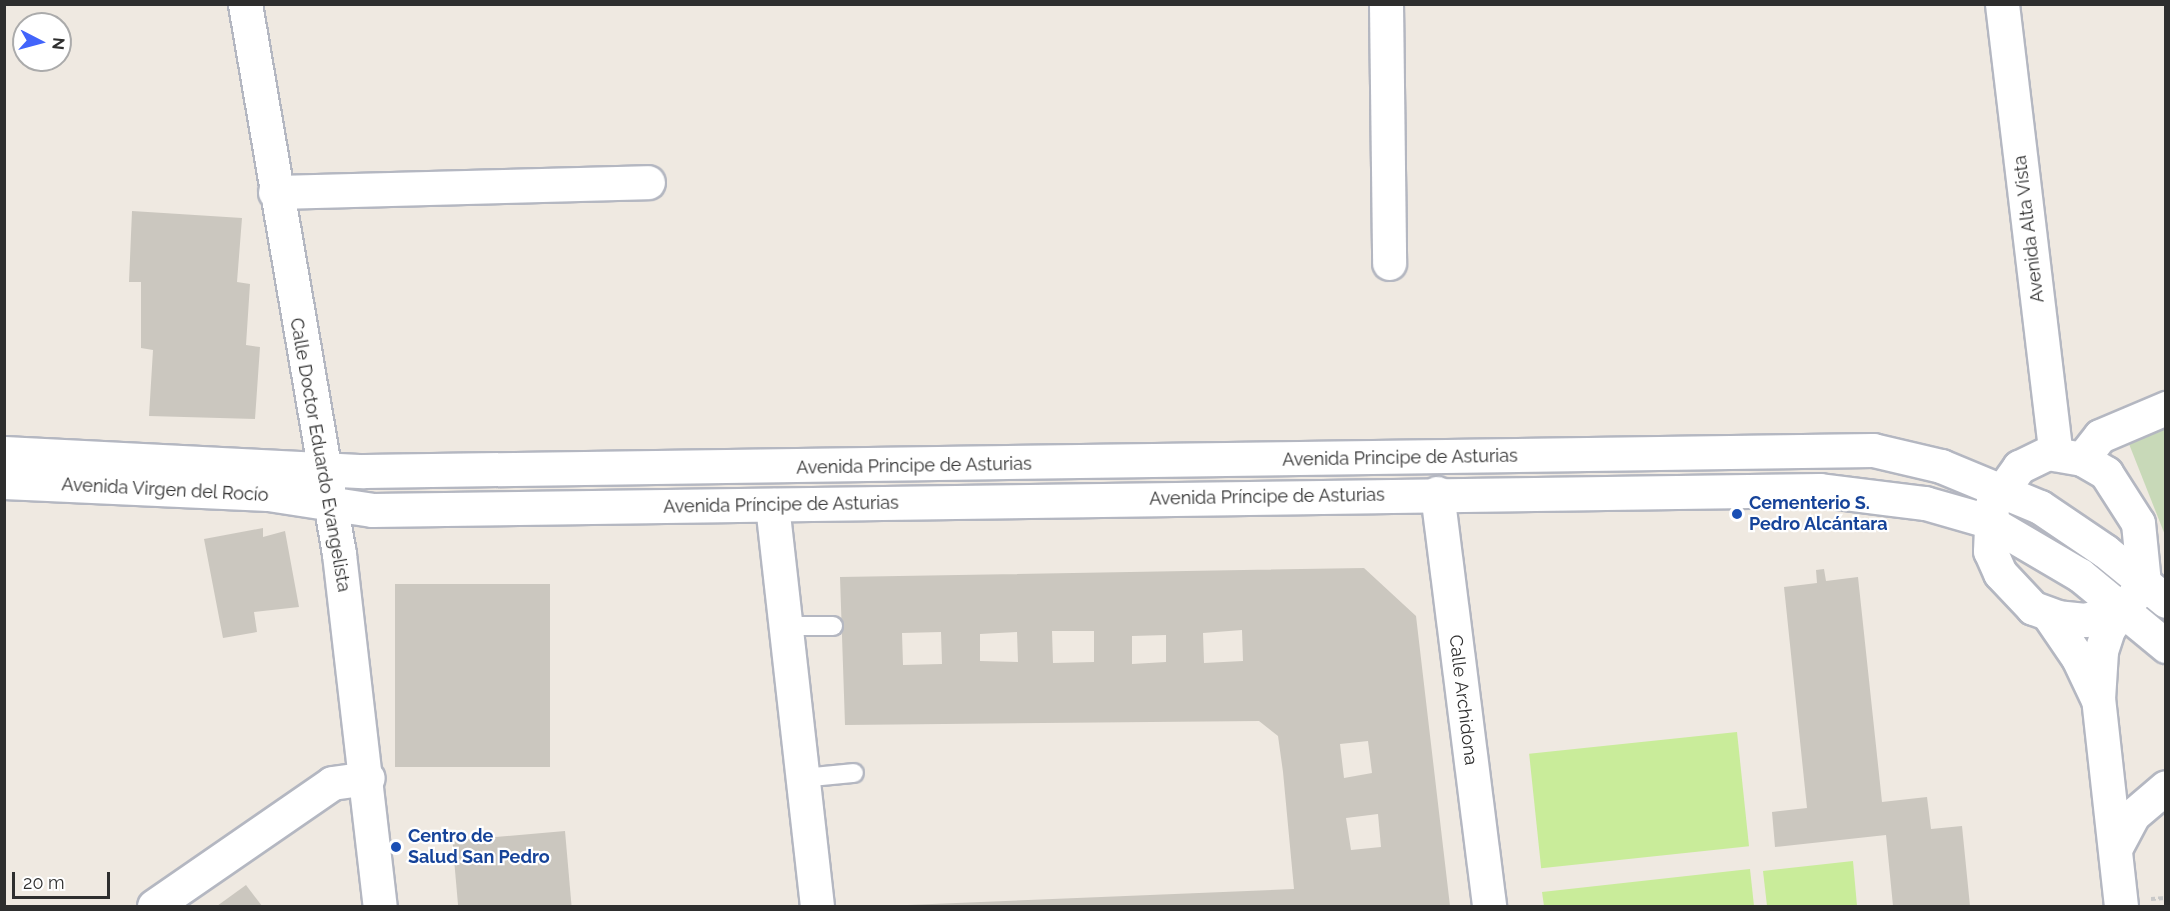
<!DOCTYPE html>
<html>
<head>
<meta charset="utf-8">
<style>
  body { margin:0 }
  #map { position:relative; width:2170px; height:911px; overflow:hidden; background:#efe9e1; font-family:Raleway,sans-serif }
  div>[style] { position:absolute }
  .cemetery>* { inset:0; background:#c8d9b8 }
  .pitch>* { inset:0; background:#c9ec9a; transform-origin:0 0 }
  .building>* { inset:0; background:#cbc7bf; transform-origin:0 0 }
  .path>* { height:4px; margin-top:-2px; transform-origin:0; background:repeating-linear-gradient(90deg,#c9c9c9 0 4.5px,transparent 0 7.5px) }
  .roads { filter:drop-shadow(2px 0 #b4b7c1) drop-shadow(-2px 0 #b4b7c1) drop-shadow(0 2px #b4b7c1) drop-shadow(0 -2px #b4b7c1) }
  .service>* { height:18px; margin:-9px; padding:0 9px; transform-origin:9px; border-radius:9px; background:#fff }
  .minor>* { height:33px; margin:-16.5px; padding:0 16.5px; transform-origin:16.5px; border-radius:16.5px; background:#fff }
  .tertiary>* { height:33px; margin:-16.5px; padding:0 16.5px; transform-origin:16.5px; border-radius:16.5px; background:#fff }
  .dots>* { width:16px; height:16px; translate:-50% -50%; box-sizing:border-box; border:3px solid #fff; border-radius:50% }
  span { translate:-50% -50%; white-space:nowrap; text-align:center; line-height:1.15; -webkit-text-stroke:4.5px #fff; paint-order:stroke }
  .street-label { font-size:18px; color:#2e2e2e }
  .transit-label { font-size:18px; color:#164399; font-weight:700 }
  .left { translate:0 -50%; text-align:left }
  .frame { position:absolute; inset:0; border:6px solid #2e2e2e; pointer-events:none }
  .north { position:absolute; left:12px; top:12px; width:60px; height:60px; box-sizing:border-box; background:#fff; border:2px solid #ababab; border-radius:50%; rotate:96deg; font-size:16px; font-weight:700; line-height:24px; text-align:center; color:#2e2e2e }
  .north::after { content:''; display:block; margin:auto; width:21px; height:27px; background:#4264fb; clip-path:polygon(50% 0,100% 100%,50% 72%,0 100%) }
  .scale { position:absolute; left:12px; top:872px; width:98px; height:27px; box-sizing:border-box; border:3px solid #2e2e2e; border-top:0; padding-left:8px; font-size:18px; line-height:21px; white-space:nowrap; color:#2e2e2e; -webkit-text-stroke:4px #fff; paint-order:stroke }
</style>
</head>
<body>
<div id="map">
  <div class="cemetery">
    <div style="clip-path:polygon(2165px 428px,2165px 535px,2129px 444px)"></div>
  </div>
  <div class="pitch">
    <div style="left:1737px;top:732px;width:115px;height:209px;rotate:84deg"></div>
    <div style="clip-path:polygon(1853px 861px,1857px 906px,1767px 906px,1763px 871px)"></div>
    <div style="clip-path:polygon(1750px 869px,1754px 906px,1544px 906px,1542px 892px)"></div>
  </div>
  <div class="building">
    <div style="clip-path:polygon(132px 211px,242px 218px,237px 282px,250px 284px,246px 345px,260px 347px,255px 419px,149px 416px,153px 350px,141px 348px,141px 282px,129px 282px)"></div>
    <div style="clip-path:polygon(263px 528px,263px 537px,285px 531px,299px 607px,254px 612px,257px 632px,223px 638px,204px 539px)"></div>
    <div style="clip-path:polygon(evenodd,1364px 568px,1416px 616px,1450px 906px,883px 906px,1294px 889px,1283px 772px,1278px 736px,1259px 721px,845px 725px,840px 577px,1364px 568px,1242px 630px,1243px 661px,1204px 663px,1203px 633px,1242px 630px,1364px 568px,1052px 631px,1094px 631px,1094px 662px,1053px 663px,1052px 631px,1364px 568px,941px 632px,942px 664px,903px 665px,902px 633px,941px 632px,1364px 568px,1017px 632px,1018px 662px,980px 661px,980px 634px,1017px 632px,1364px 568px,1166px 635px,1166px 662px,1132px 664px,1132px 636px,1166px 635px,1364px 568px,1368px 741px,1372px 773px,1344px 778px,1340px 744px,1368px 741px,1364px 568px,1378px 814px,1381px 847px,1351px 850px,1346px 818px,1378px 814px)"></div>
    <div style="clip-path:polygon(1824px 569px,1826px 581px,1858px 577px,1882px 802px,1927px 797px,1931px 829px,1962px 826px,1970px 906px,1893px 906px,1886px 835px,1775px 847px,1772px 812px,1807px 808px,1784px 587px,1817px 583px,1816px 570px)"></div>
    <div style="left:395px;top:584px;width:155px;height:183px"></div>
    <div style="left:565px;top:831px;width:75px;height:113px;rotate:85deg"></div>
    <div style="clip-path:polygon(246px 885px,262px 906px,217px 906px)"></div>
  </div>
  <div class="path">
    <div style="left:2151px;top:899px;width:15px;rotate:-4deg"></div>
  </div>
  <div class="roads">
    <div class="service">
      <div style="left:785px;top:626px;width:48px"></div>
      <div style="left:802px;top:778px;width:52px;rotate:-5.5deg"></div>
    </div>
    <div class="minor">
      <div style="left:245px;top:4px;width:558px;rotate:80.3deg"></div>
      <div style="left:339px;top:554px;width:354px;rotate:83.4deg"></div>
      <div style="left:1386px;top:4px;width:259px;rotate:89.3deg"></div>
      <div style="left:2002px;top:4px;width:453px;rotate:83.2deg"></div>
      <div style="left:275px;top:192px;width:373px;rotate:-1.5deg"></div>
      <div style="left:2082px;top:459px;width:29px;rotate:-52deg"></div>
      <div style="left:2100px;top:436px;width:72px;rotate:-23deg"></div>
      <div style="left:1437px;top:493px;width:416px;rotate:82.8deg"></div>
      <div style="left:772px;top:505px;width:404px;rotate:83.6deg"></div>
      <div style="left:2048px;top:614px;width:53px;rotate:55.7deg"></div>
      <div style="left:2078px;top:658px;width:44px;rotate:64.6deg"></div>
      <div style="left:2116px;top:847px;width:36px;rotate:-62deg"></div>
      <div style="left:2133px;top:815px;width:43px;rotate:-40.3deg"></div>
      <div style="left:154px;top:906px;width:216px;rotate:-34.6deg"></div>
      <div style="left:332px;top:783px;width:36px;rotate:-8deg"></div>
      <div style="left:2121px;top:906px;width:208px;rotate:-96.3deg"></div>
      <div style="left:2098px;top:699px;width:48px;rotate:-86.4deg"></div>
      <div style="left:2101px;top:651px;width:23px;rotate:-72deg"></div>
      <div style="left:2108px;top:629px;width:25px;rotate:-53deg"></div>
    </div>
    <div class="tertiary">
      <div style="left:4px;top:453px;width:360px;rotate:2.9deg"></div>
      <div style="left:364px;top:471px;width:1509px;rotate:-0.8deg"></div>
      <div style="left:1873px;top:450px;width:70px;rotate:13.2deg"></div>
      <div style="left:1941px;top:466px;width:107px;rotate:22.5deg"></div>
      <div style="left:2040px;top:507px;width:78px;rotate:34.1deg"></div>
      <div style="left:2105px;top:551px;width:79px;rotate:39.3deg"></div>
      <div style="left:2048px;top:453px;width:35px;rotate:10deg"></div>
      <div style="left:2082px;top:459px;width:28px;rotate:30deg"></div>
      <div style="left:2106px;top:473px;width:59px;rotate:57.4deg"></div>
      <div style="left:2138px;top:523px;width:60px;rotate:84.3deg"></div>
      <div style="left:2144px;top:583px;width:33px;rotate:129deg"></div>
      <div style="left:2123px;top:609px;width:40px;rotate:164deg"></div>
      <div style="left:2085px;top:620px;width:27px;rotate:-174deg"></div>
      <div style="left:2058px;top:617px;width:27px;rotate:-160deg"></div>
      <div style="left:2033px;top:608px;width:48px;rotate:-133.3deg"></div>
      <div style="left:2000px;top:573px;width:24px;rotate:-114deg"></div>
      <div style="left:1990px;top:551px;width:46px;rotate:-87.5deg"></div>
      <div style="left:1992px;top:505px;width:47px;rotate:-54.6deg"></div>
      <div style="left:2019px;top:467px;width:32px;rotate:-26deg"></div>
      <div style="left:4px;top:482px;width:264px;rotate:2.6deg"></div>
      <div style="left:268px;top:494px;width:105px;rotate:8.7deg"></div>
      <div style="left:372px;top:510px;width:1448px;rotate:-0.79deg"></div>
      <div style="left:1820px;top:490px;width:106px;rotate:7.1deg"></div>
      <div style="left:1925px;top:503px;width:66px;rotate:15.9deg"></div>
      <div style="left:1988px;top:521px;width:107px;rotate:30.4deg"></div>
      <div style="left:2080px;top:575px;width:112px;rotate:39.5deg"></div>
    </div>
  </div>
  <div class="dots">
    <div style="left:1737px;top:514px;background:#1a4fb4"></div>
    <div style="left:396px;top:847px;background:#1a4fb4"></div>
  </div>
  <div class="street-label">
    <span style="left:2029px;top:229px;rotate:-97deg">Avenida Alta Vista</span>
    <span style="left:320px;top:455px;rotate:80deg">Calle Doctor Eduardo Evangelista</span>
    <span style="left:1400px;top:458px;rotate:-1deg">Avenida Principe de Asturias</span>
    <span style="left:914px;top:466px;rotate:-1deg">Avenida Principe de Asturias</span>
    <span style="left:165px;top:490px;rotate:3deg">Avenida Virgen del Rocío</span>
    <span style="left:1267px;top:497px;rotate:-1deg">Avenida Príncipe de Asturias</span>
    <span style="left:781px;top:505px;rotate:-1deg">Avenida Príncipe de Asturias</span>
    <span style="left:1463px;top:700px;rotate:83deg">Calle Archidona</span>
  </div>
  <div class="transit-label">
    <span class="left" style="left:1749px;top:514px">Cementerio S.<br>Pedro Alcántara</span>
    <span class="left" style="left:408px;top:847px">Centro de<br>Salud San Pedro</span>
  </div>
  <div class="frame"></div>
  <div class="north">N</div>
  <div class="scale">20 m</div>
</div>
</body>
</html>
